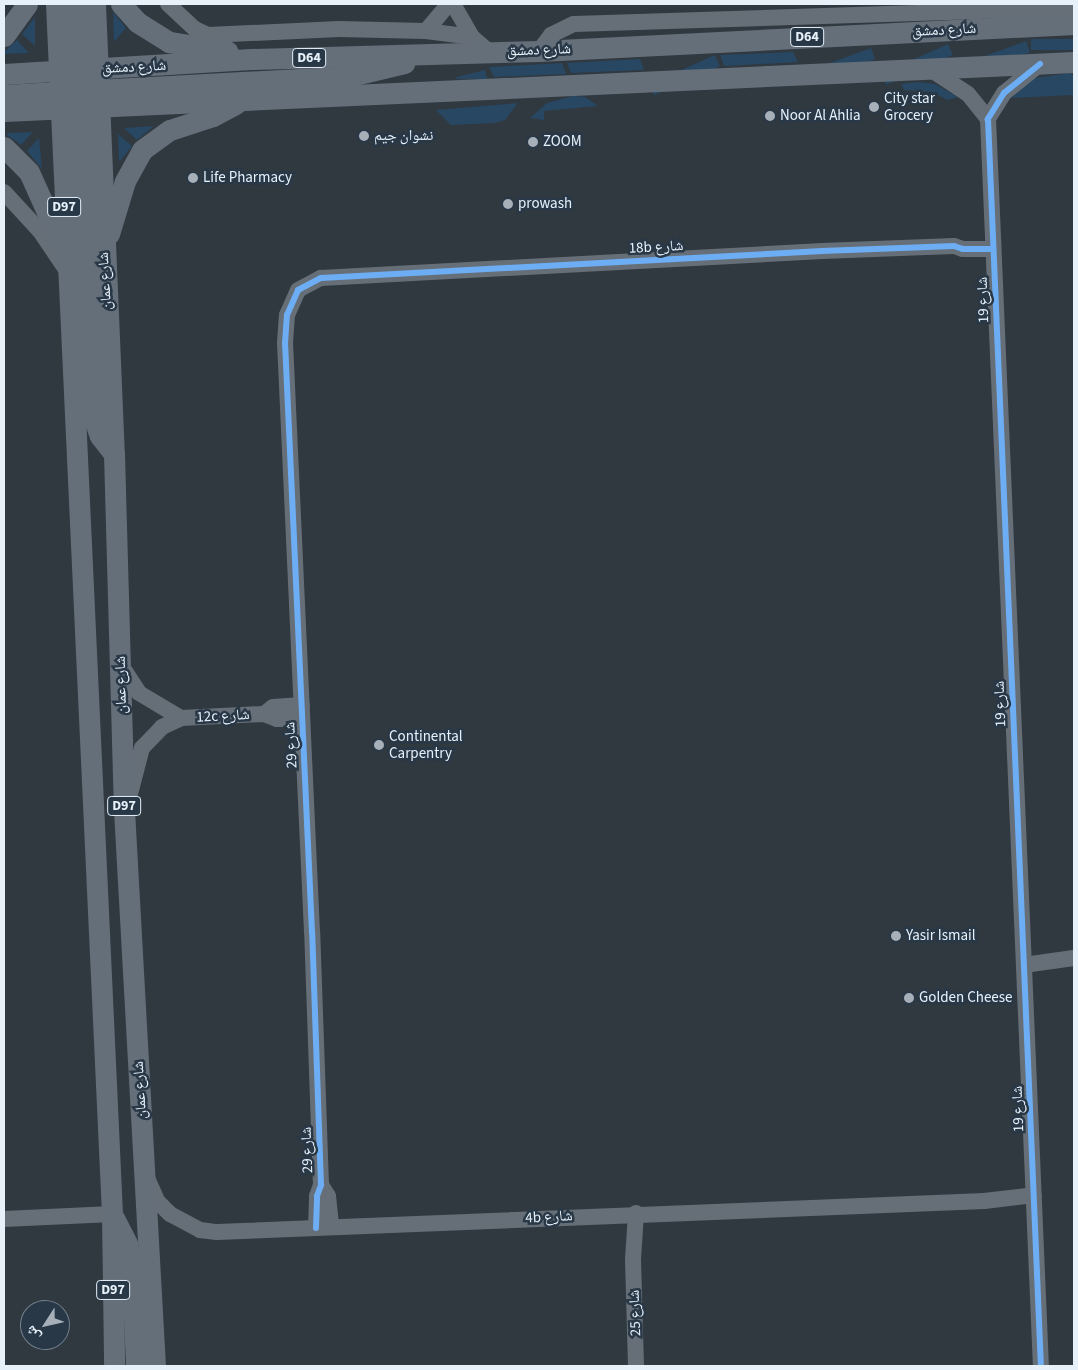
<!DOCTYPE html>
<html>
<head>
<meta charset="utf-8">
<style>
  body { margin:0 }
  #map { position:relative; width:1078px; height:1370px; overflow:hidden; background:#303840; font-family:"Source Sans 3","Noto Naskh Arabic",sans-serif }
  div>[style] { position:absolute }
  .green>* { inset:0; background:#284762; transform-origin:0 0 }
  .minor>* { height:16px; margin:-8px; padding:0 8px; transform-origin:8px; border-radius:8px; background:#666f77 }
  .major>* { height:21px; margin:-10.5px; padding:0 10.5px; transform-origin:10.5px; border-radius:10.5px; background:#656f7a }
  .cycleway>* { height:6px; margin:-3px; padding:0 3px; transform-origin:3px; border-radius:3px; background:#6dadf4 }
  .dots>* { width:14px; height:14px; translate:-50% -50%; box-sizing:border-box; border:2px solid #293847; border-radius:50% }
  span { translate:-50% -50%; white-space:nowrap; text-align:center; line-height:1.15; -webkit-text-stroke:5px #293847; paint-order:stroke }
  .shield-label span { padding:1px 4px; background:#293847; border:1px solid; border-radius:4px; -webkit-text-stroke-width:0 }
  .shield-label { font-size:14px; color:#e7f1fa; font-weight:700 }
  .street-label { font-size:15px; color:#e7f1fa }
  .poi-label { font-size:15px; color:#e7f1fa }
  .left { translate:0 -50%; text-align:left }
  .frame { position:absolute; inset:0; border:5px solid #e7f1fa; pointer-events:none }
  .north { position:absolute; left:20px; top:1300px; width:50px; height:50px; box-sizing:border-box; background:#293847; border:1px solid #75828f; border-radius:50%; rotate:235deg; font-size:14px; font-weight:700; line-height:20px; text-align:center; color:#e7f1fa }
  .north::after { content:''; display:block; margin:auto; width:18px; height:22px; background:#a7b0b9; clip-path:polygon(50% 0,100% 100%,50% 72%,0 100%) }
</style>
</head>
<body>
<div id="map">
  <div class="green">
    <div style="clip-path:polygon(113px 12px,126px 28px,114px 42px)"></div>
    <div style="clip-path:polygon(35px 17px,35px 46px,22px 34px)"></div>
    <div style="left:1074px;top:39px;width:11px;height:43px;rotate:90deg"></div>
    <div style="clip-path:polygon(17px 40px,29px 53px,4px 54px,4px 52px)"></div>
    <div style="left:1026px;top:41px;width:12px;height:73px;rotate:70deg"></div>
    <div style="left:948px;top:44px;width:12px;height:73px;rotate:66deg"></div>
    <div style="left:871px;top:48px;width:12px;height:73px;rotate:70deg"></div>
    <div style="clip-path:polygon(793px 52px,798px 62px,724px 66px,720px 55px)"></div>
    <div style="left:715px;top:55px;width:12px;height:72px;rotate:66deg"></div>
    <div style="clip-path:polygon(640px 59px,644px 70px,571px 73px,567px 63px)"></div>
    <div style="clip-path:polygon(562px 63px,566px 74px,494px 77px,489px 67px)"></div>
    <div style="clip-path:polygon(485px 70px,487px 79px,455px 79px,457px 77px)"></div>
    <div style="clip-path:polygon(1070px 73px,1074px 76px,1074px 95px,1011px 98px,1035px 78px)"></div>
    <div style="clip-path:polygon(918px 82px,935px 84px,958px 97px,948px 100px,932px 92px,904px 90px,901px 84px)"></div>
    <div style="clip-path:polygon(573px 96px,585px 97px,598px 106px,544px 111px,544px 120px,530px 118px,547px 103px)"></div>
    <div style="clip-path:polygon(518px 103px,505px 120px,495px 123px,451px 125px,436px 110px)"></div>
    <div style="clip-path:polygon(154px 126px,137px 140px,124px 128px)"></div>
    <div style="clip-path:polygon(33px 132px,21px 145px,7px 135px,7px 133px)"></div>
    <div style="clip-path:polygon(118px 134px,132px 146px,119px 162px)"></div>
    <div style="clip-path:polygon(39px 138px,42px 169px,27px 151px)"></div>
  </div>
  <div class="minor">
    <div style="left:168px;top:4px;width:37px;rotate:43deg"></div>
    <div style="left:195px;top:29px;width:14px;rotate:25deg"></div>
    <div style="left:208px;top:35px;width:131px;rotate:-2.6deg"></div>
    <div style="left:339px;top:29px;width:87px;rotate:1.3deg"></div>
    <div style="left:426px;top:31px;width:46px;rotate:7.4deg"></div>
    <div style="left:472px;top:37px;width:23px;rotate:41deg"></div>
    <div style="left:453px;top:4px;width:38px;rotate:60deg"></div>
    <div style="left:426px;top:31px;width:35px;rotate:-50deg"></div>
    <div style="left:539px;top:51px;width:20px;rotate:-53deg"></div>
    <div style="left:551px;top:35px;width:25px;rotate:-26deg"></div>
    <div style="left:574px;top:24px;width:500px;rotate:-1.83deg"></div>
    <div style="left:1040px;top:64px;width:46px;rotate:141.1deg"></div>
    <div style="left:1004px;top:93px;width:31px;rotate:122deg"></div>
    <div style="left:988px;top:119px;width:1248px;rotate:87.57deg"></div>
    <div style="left:930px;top:69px;width:45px;rotate:33.3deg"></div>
    <div style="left:968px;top:94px;width:32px;rotate:51deg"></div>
    <div style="left:4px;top:192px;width:53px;rotate:47.3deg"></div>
    <div style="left:40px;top:231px;width:48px;rotate:56deg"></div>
    <div style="left:121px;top:665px;width:33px;rotate:57deg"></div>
    <div style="left:139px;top:693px;width:49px;rotate:30.8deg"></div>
    <div style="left:264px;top:714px;width:11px;rotate:-38deg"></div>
    <div style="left:273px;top:707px;width:29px;rotate:-4deg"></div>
    <div style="left:130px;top:794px;width:48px;rotate:-75.4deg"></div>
    <div style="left:142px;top:748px;width:29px;rotate:-46deg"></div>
    <div style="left:162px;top:727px;width:21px;rotate:-25deg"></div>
    <div style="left:181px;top:718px;width:83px;rotate:-2.8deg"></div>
    <div style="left:264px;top:714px;width:14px;rotate:21deg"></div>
    <div style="left:277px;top:719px;width:25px"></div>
    <div style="left:1024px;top:965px;width:50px;rotate:-8deg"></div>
    <div style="left:148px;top:1180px;width:24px;rotate:66deg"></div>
    <div style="left:158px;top:1202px;width:17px;rotate:45deg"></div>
    <div style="left:170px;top:1214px;width:34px;rotate:28deg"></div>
    <div style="left:200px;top:1230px;width:17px;rotate:7deg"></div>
    <div style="left:217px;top:1232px;width:768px;rotate:-2.31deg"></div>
    <div style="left:984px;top:1201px;width:50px;rotate:-6.8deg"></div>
    <div style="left:321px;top:1185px;width:13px;rotate:58deg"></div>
    <div style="left:328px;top:1196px;width:31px;rotate:84deg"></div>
    <div style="left:636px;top:1213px;width:46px;rotate:93.7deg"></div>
    <div style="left:633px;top:1259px;width:107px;rotate:88.4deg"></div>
    <div style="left:4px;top:1219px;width:108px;rotate:-2.7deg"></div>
    <div style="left:316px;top:1228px;width:32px;rotate:-88deg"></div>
    <div style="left:317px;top:1196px;width:12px;rotate:-70deg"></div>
    <div style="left:321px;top:1185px;width:253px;rotate:-92deg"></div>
    <div style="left:312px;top:932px;width:590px;rotate:-92.62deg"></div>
    <div style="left:285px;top:343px;width:28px;rotate:-86deg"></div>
    <div style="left:287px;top:315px;width:27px;rotate:-66deg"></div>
    <div style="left:298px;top:290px;width:26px;rotate:-28deg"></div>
    <div style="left:321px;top:278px;width:502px;rotate:-3.08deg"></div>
    <div style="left:822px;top:251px;width:132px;rotate:-2.2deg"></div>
    <div style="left:954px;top:246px;width:9px;rotate:18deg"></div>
    <div style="left:963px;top:249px;width:30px"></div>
  </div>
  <div class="major">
    <div style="left:56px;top:4px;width:1211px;rotate:87.35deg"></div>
    <div style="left:112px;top:1214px;width:152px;rotate:89.2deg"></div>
    <div style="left:76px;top:4px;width:412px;rotate:87.6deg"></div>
    <div style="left:93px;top:416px;width:21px;rotate:71deg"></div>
    <div style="left:100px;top:436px;width:23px;rotate:52deg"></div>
    <div style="left:95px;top:4px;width:450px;rotate:87.6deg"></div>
    <div style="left:114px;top:454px;width:356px;rotate:88.4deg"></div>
    <div style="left:124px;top:810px;width:557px;rotate:86.81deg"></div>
    <div style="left:121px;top:4px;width:24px;rotate:48deg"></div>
    <div style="left:137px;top:22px;width:38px;rotate:32deg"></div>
    <div style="left:169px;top:42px;width:59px;rotate:8.8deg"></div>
    <div style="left:4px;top:36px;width:39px;rotate:-54deg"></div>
    <div style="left:4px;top:74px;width:247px;rotate:-3.5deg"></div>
    <div style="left:251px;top:59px;width:288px;rotate:-1.6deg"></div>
    <div style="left:539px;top:51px;width:536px;rotate:-2.89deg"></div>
    <div style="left:4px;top:95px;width:347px;rotate:-3.1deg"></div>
    <div style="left:350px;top:76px;width:56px;rotate:-13.5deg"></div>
    <div style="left:4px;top:111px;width:1071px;rotate:-2.62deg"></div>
    <div style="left:4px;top:147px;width:35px;rotate:45deg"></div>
    <div style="left:29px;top:172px;width:76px;rotate:65.8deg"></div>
    <div style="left:109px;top:234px;width:55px;rotate:-73.2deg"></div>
    <div style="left:125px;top:181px;width:35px;rotate:-61deg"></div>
    <div style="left:142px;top:150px;width:34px;rotate:-36deg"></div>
    <div style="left:170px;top:130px;width:45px;rotate:-18deg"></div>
    <div style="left:213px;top:116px;width:26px;rotate:-28deg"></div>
    <div style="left:114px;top:1218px;width:29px;rotate:63deg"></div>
    <div style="left:127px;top:1244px;width:26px;rotate:79deg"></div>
    <div style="left:132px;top:1270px;width:96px;rotate:87.6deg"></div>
  </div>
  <div class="cycleway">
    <div style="left:1040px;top:64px;width:46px;rotate:141.1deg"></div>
    <div style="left:1004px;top:93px;width:31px;rotate:122deg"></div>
    <div style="left:988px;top:119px;width:1248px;rotate:87.57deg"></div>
    <div style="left:316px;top:1228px;width:32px;rotate:-88deg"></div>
    <div style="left:317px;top:1196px;width:12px;rotate:-70deg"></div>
    <div style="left:321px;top:1185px;width:253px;rotate:-92deg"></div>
    <div style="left:312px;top:932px;width:590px;rotate:-92.62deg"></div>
    <div style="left:285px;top:343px;width:28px;rotate:-86deg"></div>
    <div style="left:287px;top:315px;width:27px;rotate:-66deg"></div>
    <div style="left:298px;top:290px;width:26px;rotate:-28deg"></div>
    <div style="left:321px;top:278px;width:502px;rotate:-3.08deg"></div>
    <div style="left:822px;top:251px;width:132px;rotate:-2.2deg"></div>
    <div style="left:954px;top:246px;width:9px;rotate:18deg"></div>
    <div style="left:963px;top:249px;width:30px"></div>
  </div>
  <div class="dots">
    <div style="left:874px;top:107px;background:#a7b0b9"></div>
    <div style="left:770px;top:116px;background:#a7b0b9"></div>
    <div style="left:364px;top:136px;background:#a7b0b9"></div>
    <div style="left:533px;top:142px;background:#a7b0b9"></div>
    <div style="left:193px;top:178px;background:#a7b0b9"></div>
    <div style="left:508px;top:204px;background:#a7b0b9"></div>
    <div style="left:379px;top:745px;background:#a7b0b9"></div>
    <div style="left:896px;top:936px;background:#a7b0b9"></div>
    <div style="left:909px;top:998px;background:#a7b0b9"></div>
  </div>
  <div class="shield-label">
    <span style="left:807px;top:37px">D64</span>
    <span style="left:309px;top:58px">D64</span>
    <span style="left:64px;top:207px">D97</span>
    <span style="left:124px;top:806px">D97</span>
    <span style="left:113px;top:1290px">D97</span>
  </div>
  <div class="street-label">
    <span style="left:944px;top:30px;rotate:-3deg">شارع دمشق</span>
    <span style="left:539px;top:50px;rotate:-2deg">شارع دمشق</span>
    <span style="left:134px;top:67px;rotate:-3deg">شارع دمشق</span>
    <span style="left:656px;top:247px;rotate:-3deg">18b شارع</span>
    <span style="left:105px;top:281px;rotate:-93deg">شارع عمان</span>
    <span style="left:983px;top:300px;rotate:-92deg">شارع 19</span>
    <span style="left:121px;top:685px;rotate:-91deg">شارع عمان</span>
    <span style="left:1000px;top:704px;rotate:-92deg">شارع 19</span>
    <span style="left:223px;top:716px;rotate:-3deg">12c شارع</span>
    <span style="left:291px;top:745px;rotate:-93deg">شارع 29</span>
    <span style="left:140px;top:1090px;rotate:-93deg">شارع عمان</span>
    <span style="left:1018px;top:1109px;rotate:-92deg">شارع 19</span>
    <span style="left:307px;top:1150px;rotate:-92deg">شارع 29</span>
    <span style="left:549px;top:1217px;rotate:-3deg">4b شارع</span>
    <span style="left:635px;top:1313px;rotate:-92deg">شارع 25</span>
  </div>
  <div class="poi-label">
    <span class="left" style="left:884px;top:107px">City star<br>Grocery</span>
    <span class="left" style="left:780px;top:116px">Noor Al Ahlia</span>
    <span class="left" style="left:374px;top:136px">نشوان جيم</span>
    <span class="left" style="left:543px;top:142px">ZOOM</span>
    <span class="left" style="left:203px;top:178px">Life Pharmacy</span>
    <span class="left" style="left:518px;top:204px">prowash</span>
    <span class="left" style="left:389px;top:745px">Continental<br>Carpentry</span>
    <span class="left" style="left:906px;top:936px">Yasir Ismail</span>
    <span class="left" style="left:919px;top:998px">Golden Cheese</span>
  </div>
  <div class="frame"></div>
  <div class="north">ش</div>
</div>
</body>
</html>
